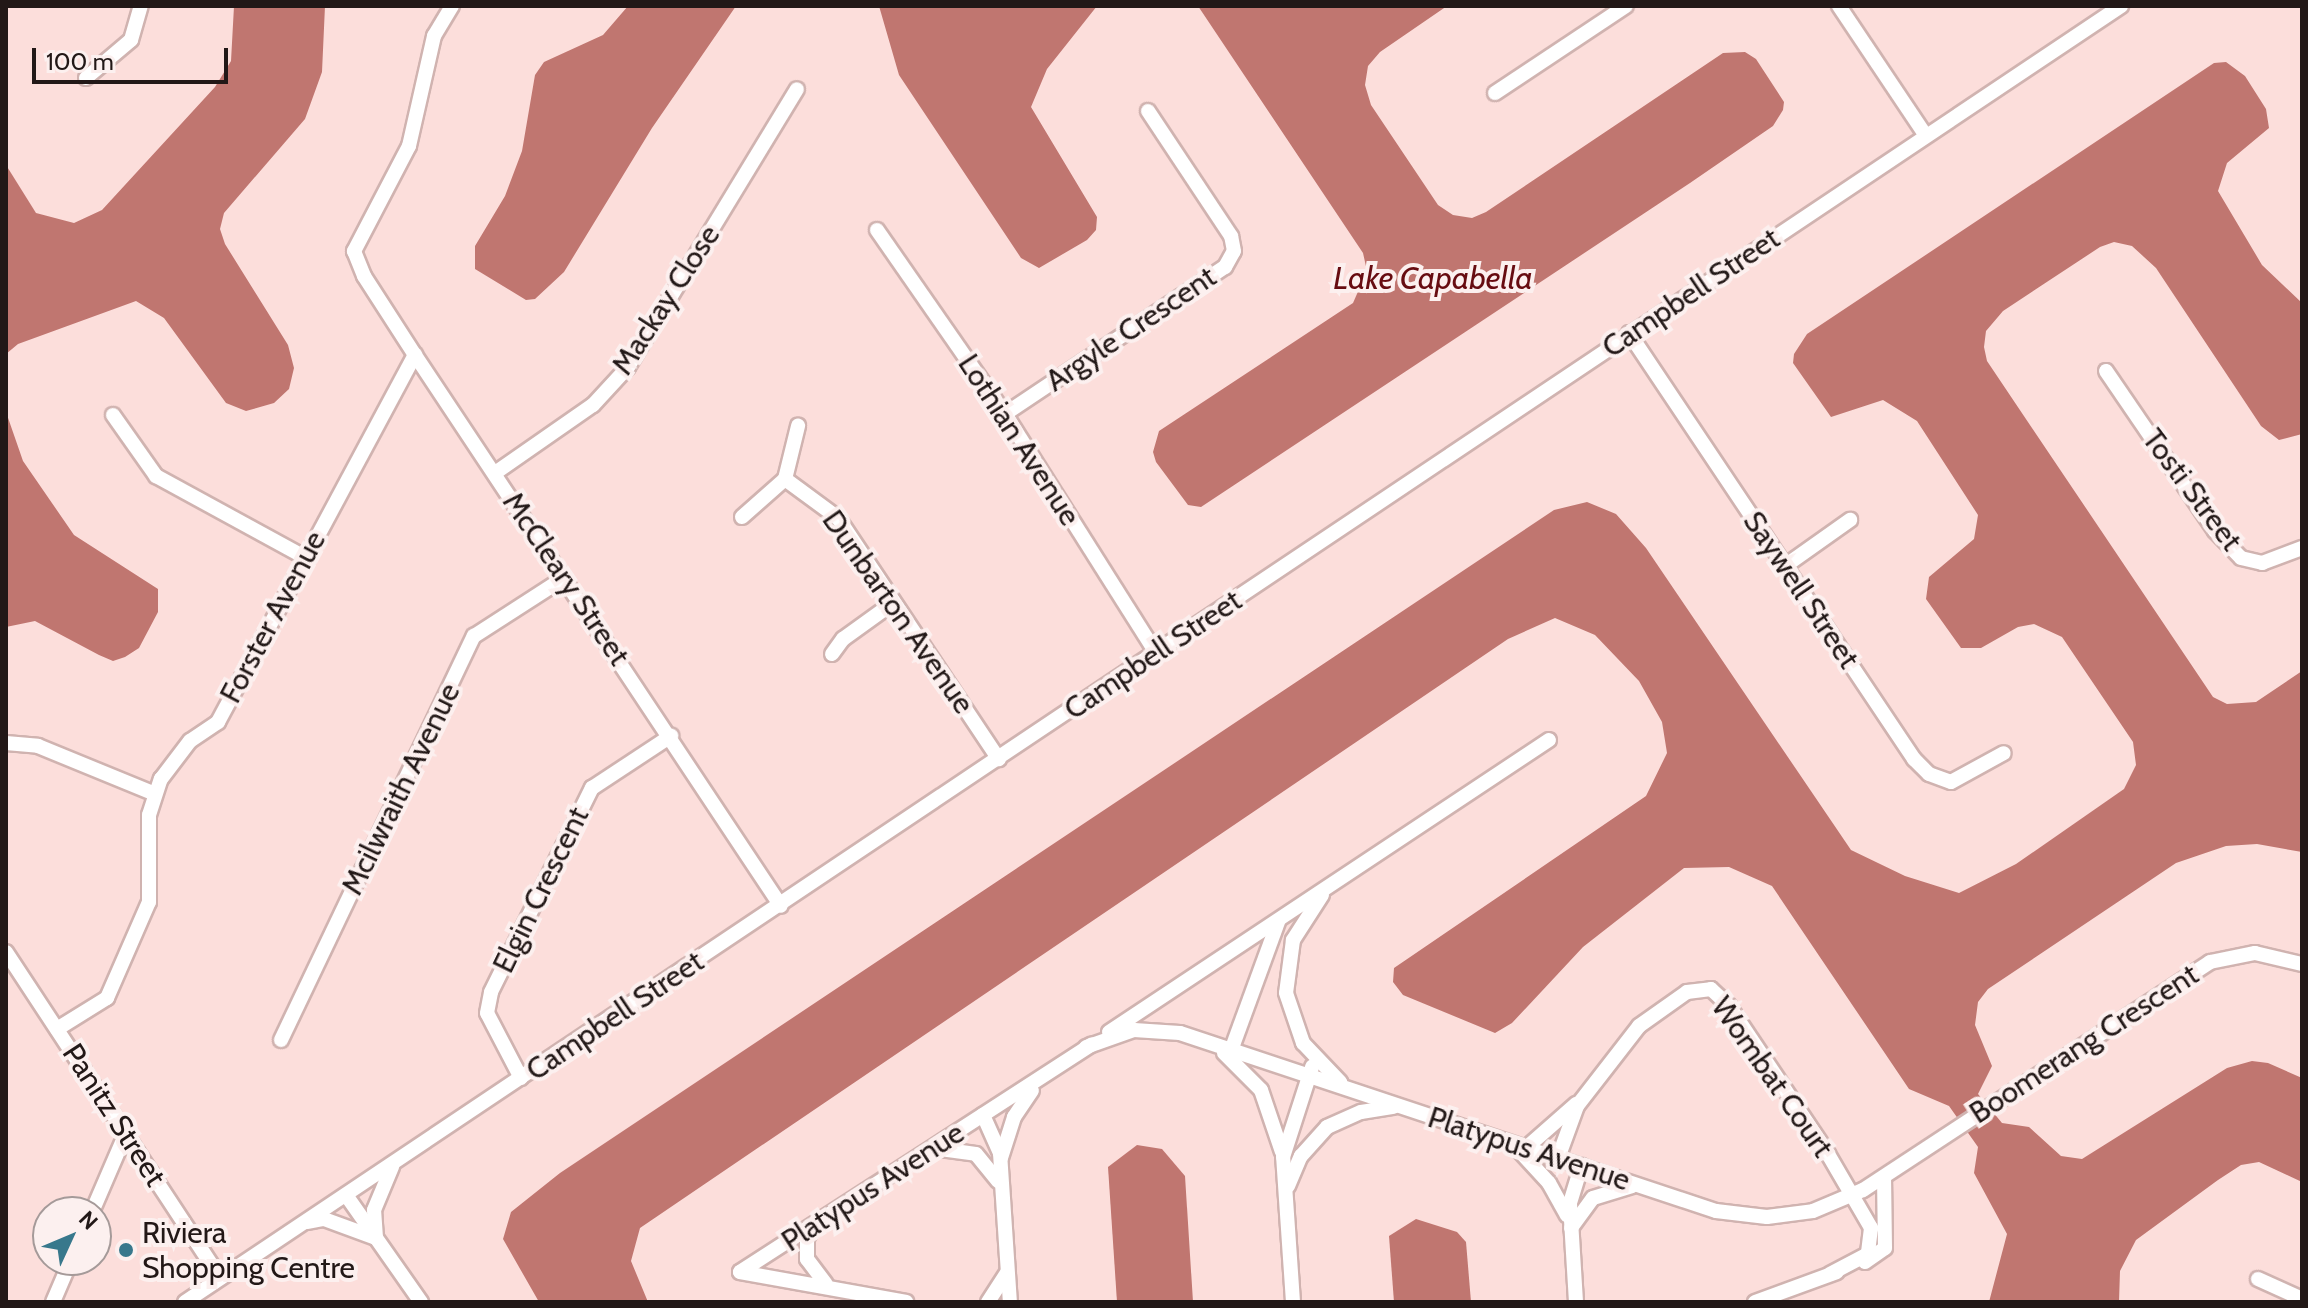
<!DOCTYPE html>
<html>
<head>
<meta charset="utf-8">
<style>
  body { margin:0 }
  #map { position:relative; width:2308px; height:1308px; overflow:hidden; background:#fcdedb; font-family:Cabin,sans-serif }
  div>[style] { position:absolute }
  .water>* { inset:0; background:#c07670 }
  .roads { filter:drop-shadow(2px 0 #d0b3b0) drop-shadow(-2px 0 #d0b3b0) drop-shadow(0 2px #d0b3b0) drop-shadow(0 -2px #d0b3b0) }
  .minor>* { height:14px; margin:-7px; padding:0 7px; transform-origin:7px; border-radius:7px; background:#fff }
  .dots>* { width:22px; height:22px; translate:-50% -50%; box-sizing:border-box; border:4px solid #fcf0ef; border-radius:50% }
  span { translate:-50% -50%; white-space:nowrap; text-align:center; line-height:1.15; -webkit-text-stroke:8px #fcf0ef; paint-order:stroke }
  .street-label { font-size:30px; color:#221817 }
  .poi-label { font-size:30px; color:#221817 }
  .left { translate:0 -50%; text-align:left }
  .water-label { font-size:32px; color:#670c11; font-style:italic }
  .frame { position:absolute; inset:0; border:8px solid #221817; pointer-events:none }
  .north { position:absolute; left:32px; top:1196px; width:80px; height:80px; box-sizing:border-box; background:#fcf0ef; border:2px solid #a59a99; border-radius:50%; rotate:46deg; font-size:22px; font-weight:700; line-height:32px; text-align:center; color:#221817 }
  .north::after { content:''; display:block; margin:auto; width:28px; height:36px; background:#38788c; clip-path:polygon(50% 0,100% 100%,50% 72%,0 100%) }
  .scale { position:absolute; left:32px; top:48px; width:196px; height:36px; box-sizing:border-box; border:4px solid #221817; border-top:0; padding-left:10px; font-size:24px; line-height:28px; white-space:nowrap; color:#221817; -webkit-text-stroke:6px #fcf0ef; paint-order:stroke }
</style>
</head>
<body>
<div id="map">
  <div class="water">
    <div style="clip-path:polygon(234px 6px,325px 6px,322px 72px,305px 119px,224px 213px,220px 229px,225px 244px,288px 345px,294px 368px,289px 389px,274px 403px,246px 411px,226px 403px,164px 318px,136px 301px,18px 344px,6px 354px,6px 165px,36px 213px,74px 223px,102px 210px,215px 87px,231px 61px)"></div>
    <div style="clip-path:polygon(628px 6px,736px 6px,652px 128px,564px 272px,535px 299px,526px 300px,475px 269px,475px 246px,505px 196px,522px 151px,535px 75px,544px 62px,603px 35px)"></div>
    <div style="clip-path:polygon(879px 6px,1097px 6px,1047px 69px,1031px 107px,1097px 217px,1096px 230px,1087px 240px,1039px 268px,1021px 258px,899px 75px)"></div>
    <div style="clip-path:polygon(1198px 6px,1447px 6px,1380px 52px,1368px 66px,1365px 85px,1371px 105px,1438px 205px,1453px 215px,1472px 218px,1486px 212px,1723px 53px,1745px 52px,1756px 59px,1784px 102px,1783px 110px,1773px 126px,1690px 183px,1201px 507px,1188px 505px,1156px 462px,1153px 452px,1159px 431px,1353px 303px,1367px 271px,1363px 253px)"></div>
    <div style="clip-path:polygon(2226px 62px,2245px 76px,2266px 109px,2269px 128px,2227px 163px,2218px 191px,2262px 265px,2302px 303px,2302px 434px,2279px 440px,2261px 426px,2156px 268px,2132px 246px,2114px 242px,2100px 247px,2003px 311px,1986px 331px,1984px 347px,1987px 361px,2213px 697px,2227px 704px,2256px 702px,2302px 671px,2302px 852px,2257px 844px,2226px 846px,2176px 863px,1988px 989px,1978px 1002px,1975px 1025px,1992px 1066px,1978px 1094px,2002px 1123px,2029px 1127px,2061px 1156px,2082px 1159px,2227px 1068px,2252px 1061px,2268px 1063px,2302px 1078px,2302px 1182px,2259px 1162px,2241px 1165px,2218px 1180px,2136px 1240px,2120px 1271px,2119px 1302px,1989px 1302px,2007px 1234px,1974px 1173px,1978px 1147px,1949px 1106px,1909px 1089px,1772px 886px,1729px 867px,1684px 868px,1583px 947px,1512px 1023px,1495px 1033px,1403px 995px,1393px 982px,1394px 968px,1646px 796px,1667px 753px,1662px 722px,1639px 681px,1595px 635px,1555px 618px,1508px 639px,640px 1228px,631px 1261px,648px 1302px,539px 1302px,503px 1239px,511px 1212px,560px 1173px,1554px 510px,1587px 502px,1616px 514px,1646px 548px,1851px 850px,1905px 876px,1959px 893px,2016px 864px,2124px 789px,2136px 765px,2133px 742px,2062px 637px,2034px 624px,2018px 627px,1981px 648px,1961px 648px,1926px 599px,1929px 577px,1974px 539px,1978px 515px,1917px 421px,1883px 400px,1831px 417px,1793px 363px,1794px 354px,1807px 334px,2214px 63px)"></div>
    <div style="clip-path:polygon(6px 412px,23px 461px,74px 535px,158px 589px,158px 612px,139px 648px,125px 657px,113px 661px,99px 655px,35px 621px,6px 627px)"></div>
    <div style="clip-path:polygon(1137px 1145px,1162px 1149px,1185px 1176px,1193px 1302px,1117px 1302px,1108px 1167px)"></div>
    <div style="clip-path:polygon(1416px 1219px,1457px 1232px,1466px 1242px,1471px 1302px,1394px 1302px,1389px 1236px)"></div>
  </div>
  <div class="roads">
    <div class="minor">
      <div style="left:452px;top:6px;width:35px;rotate:121deg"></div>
      <div style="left:434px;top:36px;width:113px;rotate:102.8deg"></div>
      <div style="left:409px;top:146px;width:119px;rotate:117.6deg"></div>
      <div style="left:354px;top:251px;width:27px;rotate:68deg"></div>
      <div style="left:364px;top:276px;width:94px;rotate:57.2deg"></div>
      <div style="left:415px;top:355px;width:661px;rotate:56.41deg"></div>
      <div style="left:1839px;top:6px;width:156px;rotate:56.2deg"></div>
      <div style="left:86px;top:78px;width:59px;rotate:-40.2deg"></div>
      <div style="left:131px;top:40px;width:35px;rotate:-74deg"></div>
      <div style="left:1495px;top:93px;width:157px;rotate:-33.6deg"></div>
      <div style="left:877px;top:230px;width:224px;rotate:55.2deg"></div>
      <div style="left:1005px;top:414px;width:283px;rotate:57.7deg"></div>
      <div style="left:1629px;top:333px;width:513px;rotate:56.22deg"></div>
      <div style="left:1914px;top:759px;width:21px;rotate:45deg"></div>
      <div style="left:1929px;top:774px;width:23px;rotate:20deg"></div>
      <div style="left:1951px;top:782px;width:60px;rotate:-28.7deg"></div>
      <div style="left:2106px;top:371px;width:194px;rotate:55.7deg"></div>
      <div style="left:2215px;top:531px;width:37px;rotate:46deg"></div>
      <div style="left:2241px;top:558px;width:22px;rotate:13deg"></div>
      <div style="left:2262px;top:563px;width:43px;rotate:-20.6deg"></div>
      <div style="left:1005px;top:414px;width:265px;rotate:-33.8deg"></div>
      <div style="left:1225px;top:267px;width:18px;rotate:-61deg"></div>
      <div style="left:1234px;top:251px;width:15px;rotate:-101deg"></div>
      <div style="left:1231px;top:236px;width:150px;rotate:-123.6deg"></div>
      <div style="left:113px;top:415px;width:75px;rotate:54.8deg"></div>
      <div style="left:156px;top:476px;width:167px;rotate:28.6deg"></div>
      <div style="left:495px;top:473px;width:119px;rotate:-34.8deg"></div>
      <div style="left:593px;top:405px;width:52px;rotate:-47.4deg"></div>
      <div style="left:628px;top:367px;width:325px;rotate:-58.7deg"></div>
      <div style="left:785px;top:479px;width:66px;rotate:36.3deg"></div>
      <div style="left:838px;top:518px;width:290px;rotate:56.3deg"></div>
      <div style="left:742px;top:517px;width:57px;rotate:-41.5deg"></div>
      <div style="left:785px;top:479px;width:55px;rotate:-76.2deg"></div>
      <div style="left:1785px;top:566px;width:80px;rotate:-35.3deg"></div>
      <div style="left:832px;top:654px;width:19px;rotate:-54deg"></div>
      <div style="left:843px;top:639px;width:62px;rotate:-35.8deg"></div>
      <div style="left:6px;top:743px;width:32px;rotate:5deg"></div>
      <div style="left:38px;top:746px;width:126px;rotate:22.3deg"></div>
      <div style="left:1322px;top:895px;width:54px;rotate:122.8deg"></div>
      <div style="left:1293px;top:940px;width:53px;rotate:97.5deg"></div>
      <div style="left:1286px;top:993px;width:53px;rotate:71.2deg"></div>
      <div style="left:1303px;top:1043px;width:54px;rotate:46.5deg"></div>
      <div style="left:6px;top:952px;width:390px;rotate:56.7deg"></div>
      <div style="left:57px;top:1029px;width:59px;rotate:-31.8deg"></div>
      <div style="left:107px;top:998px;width:105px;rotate:-66.4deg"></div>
      <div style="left:149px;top:902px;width:87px;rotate:-90deg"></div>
      <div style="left:149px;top:815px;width:38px;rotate:-72deg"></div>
      <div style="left:161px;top:779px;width:48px;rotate:-52.7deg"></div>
      <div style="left:190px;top:741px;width:34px;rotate:-34deg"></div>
      <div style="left:218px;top:722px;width:417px;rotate:-61.8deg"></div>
      <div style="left:1109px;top:1032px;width:528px;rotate:-33.57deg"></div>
      <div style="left:281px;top:1040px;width:448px;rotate:-64.5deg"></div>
      <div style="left:474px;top:636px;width:107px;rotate:-32.8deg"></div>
      <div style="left:1086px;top:1047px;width:51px;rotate:-19.5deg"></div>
      <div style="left:1134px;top:1030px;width:46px;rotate:3.7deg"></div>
      <div style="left:1180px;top:1033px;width:565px;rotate:18.37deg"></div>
      <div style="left:1716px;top:1211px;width:51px;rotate:6.7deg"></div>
      <div style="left:1767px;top:1217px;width:46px;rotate:-7.4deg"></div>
      <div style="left:1813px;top:1211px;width:54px;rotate:-22.8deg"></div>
      <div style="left:1863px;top:1190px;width:415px;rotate:-33.3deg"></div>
      <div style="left:2210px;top:962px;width:46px;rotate:-11.3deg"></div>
      <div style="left:2255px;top:953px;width:48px;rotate:13.2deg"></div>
      <div style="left:1224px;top:1053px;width:52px;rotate:45deg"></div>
      <div style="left:1261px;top:1090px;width:65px;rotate:71.3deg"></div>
      <div style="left:1229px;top:1056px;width:143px;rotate:-69.9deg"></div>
      <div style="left:521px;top:1078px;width:73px;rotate:-117.6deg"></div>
      <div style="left:487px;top:1013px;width:21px;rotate:-79deg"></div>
      <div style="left:491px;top:992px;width:228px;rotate:-63.7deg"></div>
      <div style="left:592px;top:788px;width:95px;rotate:-33.4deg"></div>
      <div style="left:983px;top:1115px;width:42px;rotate:65.9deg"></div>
      <div style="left:1000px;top:1153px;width:149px;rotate:86.2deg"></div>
      <div style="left:1515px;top:1146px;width:50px;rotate:47.4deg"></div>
      <div style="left:1549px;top:1183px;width:37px;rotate:61deg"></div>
      <div style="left:933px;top:1148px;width:43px;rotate:7.9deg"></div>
      <div style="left:976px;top:1154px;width:35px;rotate:51deg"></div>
      <div style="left:1526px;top:1148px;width:67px;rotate:-41.3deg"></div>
      <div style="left:1001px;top:1158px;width:43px;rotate:-72.4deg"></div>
      <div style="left:1014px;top:1117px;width:32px;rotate:-56deg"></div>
      <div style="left:1558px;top:1158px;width:55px;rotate:-69.9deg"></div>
      <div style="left:1577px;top:1106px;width:101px;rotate:-52.2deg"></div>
      <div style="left:1639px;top:1026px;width:59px;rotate:-35.3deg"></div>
      <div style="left:1687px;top:992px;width:24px;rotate:-7deg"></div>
      <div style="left:1711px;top:989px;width:25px;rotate:43deg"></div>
      <div style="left:1729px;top:1006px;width:178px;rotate:56.2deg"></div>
      <div style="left:1828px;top:1154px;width:86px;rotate:59.8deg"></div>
      <div style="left:1871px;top:1228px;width:26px;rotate:97deg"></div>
      <div style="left:1868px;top:1254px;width:43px;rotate:152.2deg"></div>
      <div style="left:1288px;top:1186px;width:33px;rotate:-67deg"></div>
      <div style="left:1301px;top:1156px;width:39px;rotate:-48deg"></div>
      <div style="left:1327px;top:1127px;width:37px;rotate:-24deg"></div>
      <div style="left:1361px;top:1112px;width:33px;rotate:-9deg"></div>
      <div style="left:346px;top:1195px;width:131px;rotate:55deg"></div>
      <div style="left:92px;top:1212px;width:86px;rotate:-66.7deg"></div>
      <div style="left:308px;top:1222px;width:16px;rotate:-11deg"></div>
      <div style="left:324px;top:1219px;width:55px;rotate:20.1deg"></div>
      <div style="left:376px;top:1238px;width:28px;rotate:-94deg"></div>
      <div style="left:374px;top:1210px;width:47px;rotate:-67.3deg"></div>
      <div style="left:815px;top:1225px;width:15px;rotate:122deg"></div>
      <div style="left:807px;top:1238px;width:21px;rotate:90deg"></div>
      <div style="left:807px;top:1259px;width:31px;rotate:53deg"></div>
      <div style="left:1571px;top:1228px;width:37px;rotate:-54deg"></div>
      <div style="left:1593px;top:1198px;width:41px;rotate:-17.1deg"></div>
      <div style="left:1865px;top:1262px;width:24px;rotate:-35deg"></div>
      <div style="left:1885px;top:1248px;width:71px;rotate:-90.8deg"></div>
      <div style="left:740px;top:1272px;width:419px;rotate:-32.9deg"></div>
      <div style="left:740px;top:1272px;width:169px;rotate:10.2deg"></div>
      <div style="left:2258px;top:1279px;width:48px;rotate:24.4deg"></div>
      <div style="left:53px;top:1302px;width:46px;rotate:-66.8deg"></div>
      <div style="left:185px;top:1302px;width:2330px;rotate:-33.8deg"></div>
      <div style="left:988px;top:1302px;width:35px;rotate:-57deg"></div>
      <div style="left:1293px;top:1302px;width:145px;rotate:-93.9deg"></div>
      <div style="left:1283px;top:1157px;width:95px;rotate:-72.1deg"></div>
      <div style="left:1576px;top:1302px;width:99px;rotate:-93.5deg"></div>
      <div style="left:1570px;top:1203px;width:39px;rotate:-73deg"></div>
      <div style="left:1755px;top:1302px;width:87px;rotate:-20.1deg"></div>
    </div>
  </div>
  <div class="dots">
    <div style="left:126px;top:1250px;background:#38788c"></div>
  </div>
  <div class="street-label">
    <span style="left:1691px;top:293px;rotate:-34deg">Campbell Street</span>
    <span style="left:666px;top:300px;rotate:-57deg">Mackay Close</span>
    <span style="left:1131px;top:329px;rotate:-34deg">Argyle Crescent</span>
    <span style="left:1019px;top:440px;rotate:57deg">Lothian Avenue</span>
    <span style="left:2192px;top:490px;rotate:53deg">Tosti Street</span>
    <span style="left:566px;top:579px;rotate:56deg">McCleary Street</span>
    <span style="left:1801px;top:590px;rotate:56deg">Saywell Street</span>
    <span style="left:898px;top:612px;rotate:55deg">Dunbarton Avenue</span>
    <span style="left:273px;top:617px;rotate:-62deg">Forster Avenue</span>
    <span style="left:1153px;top:655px;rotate:-34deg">Campbell Street</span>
    <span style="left:401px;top:789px;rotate:-64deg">Mcilwraith Avenue</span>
    <span style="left:541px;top:890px;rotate:-64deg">Elgin Crescent</span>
    <span style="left:615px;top:1016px;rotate:-34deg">Campbell Street</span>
    <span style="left:2084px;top:1044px;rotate:-33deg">Boomerang Crescent</span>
    <span style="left:1772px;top:1077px;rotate:55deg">Wombat Court</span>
    <span style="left:114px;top:1115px;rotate:57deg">Panitz Street</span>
    <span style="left:1529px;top:1149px;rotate:18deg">Platypus Avenue</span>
    <span style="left:873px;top:1187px;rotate:-33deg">Platypus Avenue</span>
  </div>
  <div class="poi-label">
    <span class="left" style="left:142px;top:1250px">Riviera<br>Shopping Centre</span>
  </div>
  <div class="water-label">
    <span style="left:1433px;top:278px">Lake Capabella</span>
  </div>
  <div class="frame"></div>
  <div class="north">N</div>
  <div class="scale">100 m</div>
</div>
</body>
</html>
